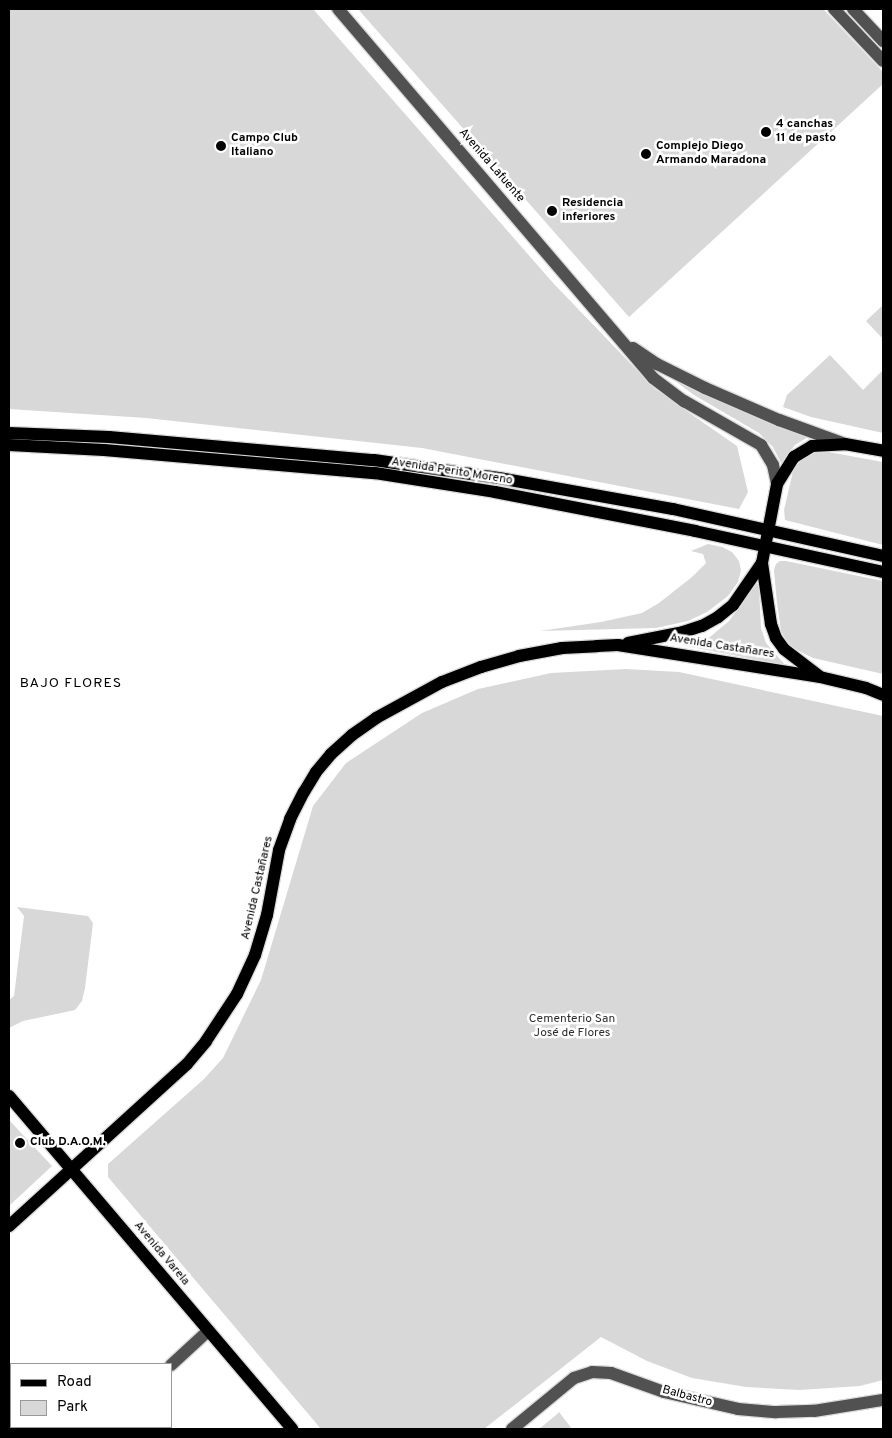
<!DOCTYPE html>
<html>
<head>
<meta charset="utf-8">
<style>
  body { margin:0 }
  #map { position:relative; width:892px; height:1438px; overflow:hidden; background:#fff; font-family:Overpass,sans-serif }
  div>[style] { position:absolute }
  .green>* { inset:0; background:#d8d8d8 }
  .roads { filter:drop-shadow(1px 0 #dbdbdb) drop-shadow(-1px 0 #dbdbdb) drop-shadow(0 1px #dbdbdb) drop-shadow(0 -1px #dbdbdb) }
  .minor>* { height:12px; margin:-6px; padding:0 6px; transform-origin:6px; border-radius:6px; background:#515151 }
  .major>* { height:12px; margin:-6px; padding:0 6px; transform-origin:6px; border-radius:6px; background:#000 }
  .dots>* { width:14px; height:14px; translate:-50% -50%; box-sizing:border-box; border:2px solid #fff; border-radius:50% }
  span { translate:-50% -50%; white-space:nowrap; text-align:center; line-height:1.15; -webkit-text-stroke:5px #fff; paint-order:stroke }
  .poi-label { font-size:12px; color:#000; font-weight:700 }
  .left { translate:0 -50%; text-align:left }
  .street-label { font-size:12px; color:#000 }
  .park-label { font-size:12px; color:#2f2f2f }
  .neighbourhood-label { font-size:14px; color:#000; letter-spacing:1px }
  .frame { position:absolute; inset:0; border:10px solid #000; pointer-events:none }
  .legend { position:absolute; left:10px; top:1363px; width:162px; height:65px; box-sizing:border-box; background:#fff; border:1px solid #999; margin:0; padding:6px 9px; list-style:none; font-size:15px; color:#000 }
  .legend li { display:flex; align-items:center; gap:10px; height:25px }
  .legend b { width:25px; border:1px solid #999 }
</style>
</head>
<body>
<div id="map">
  <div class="green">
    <div style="clip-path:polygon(9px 9px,313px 9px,554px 284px,655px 389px,737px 446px,748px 492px,739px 509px,422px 448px,146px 418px,9px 409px)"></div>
    <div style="clip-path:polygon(358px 9px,823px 9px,883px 72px,883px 84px,629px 317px)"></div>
    <div style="clip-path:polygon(883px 305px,883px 339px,866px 321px)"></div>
    <div style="clip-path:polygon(830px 355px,863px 390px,883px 370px,883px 433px,811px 417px,783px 407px,787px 395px)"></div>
    <div style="clip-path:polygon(655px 366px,811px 435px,795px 445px,781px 463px,773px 447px,759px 433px,694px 395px)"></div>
    <div style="clip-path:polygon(823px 451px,883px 462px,883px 545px,785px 520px,784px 510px,794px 467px,800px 459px,812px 452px)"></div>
    <div style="clip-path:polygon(708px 544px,722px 547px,732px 552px,739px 561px,741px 570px,738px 582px,728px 596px,707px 612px,688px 621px,656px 628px,540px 631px,601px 622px,642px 613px,659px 603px,692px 577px,706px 563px,703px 554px,691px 551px)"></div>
    <div style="clip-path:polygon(780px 561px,786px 561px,883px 581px,883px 674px,813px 658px,793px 648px,786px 640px,781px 631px,777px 603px,774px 570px,776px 564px)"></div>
    <div style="clip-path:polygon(756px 584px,758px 584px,759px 588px,761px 628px,766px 643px,785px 665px,691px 647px,692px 644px,710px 637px,729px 621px)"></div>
    <div style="clip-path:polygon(626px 669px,679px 672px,883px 716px,883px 1380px,860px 1386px,800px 1390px,746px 1387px,692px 1378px,647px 1361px,601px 1337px,484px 1429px,321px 1429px,108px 1177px,108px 1164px,204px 1079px,223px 1058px,261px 980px,313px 806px,346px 763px,422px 713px,478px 689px,551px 673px)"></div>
    <div style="clip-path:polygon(17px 907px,88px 916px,93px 923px,85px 988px,82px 1001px,75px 1010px,23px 1021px,9px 1028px,9px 1000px,14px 996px,24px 916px)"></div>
    <div style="clip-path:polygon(9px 1120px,52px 1166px,9px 1206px)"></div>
    <div style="clip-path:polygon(559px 1412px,572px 1429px,539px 1429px,556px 1415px)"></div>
  </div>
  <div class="roads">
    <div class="minor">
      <div style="left:338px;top:9px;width:485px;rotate:49.5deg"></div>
      <div style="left:653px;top:378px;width:39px;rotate:37deg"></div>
      <div style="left:684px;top:401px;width:89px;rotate:29.7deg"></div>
      <div style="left:761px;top:445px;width:23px;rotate:59deg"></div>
      <div style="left:773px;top:465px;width:19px;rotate:78deg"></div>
      <div style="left:834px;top:9px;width:71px;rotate:46.7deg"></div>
      <div style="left:853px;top:9px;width:44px;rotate:46.8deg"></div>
      <div style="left:633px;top:348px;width:29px;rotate:34deg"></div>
      <div style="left:657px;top:364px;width:54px;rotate:26.6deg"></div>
      <div style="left:705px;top:388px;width:81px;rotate:23.4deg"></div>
      <div style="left:779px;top:420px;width:70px;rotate:20deg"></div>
      <div style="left:171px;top:1365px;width:50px;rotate:-42.6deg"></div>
      <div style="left:9px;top:1394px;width:4px;rotate:56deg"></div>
      <div style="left:40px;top:1427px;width:3px;rotate:45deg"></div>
      <div style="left:100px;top:1429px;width:4px;rotate:-34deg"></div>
      <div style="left:512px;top:1429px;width:80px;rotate:-39.4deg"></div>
      <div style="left:574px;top:1378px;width:19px;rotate:-18deg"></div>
      <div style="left:592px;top:1372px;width:19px;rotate:3deg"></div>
      <div style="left:611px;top:1373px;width:56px;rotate:19.7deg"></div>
      <div style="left:664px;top:1392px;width:76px;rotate:12.9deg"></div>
      <div style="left:738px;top:1409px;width:38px;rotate:5deg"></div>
      <div style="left:776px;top:1412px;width:38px;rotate:-2deg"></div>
      <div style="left:814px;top:1411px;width:70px;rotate:-9.1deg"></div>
    </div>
    <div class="major">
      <div style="left:9px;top:433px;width:100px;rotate:2.3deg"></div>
      <div style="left:109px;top:437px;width:266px;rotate:5deg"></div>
      <div style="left:374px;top:460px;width:126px;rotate:8.2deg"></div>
      <div style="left:499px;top:478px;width:177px;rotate:10.1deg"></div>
      <div style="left:673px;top:509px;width:215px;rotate:12.6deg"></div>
      <div style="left:9px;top:445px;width:95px;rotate:3deg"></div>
      <div style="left:104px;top:450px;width:272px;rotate:4.9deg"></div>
      <div style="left:375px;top:473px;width:121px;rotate:9deg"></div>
      <div style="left:495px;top:492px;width:204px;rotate:11deg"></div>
      <div style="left:695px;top:531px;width:192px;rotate:12.3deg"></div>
      <div style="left:628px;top:643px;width:56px;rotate:-11.3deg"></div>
      <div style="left:683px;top:632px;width:20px;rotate:-18deg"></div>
      <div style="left:702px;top:626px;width:18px;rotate:-29deg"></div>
      <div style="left:718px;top:617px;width:19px;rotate:-39deg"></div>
      <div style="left:733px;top:605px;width:51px;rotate:-55.4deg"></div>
      <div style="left:819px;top:676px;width:44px;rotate:-142.4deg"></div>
      <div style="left:784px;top:649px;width:14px;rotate:-126deg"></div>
      <div style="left:776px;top:638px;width:15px;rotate:-110deg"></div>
      <div style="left:771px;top:624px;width:62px;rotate:-98.4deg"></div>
      <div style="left:762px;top:563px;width:80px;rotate:-79.2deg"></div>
      <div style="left:777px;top:484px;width:32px;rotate:-58deg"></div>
      <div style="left:794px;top:457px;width:21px;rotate:-31deg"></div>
      <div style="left:812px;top:446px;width:33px;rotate:-3deg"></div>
      <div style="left:845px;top:444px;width:39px;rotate:10deg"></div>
      <div style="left:9px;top:1096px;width:437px;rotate:49.6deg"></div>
      <div style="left:9px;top:1226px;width:241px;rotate:-42.3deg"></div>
      <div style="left:187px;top:1064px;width:30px;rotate:-50deg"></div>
      <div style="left:206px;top:1041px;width:56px;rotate:-56.6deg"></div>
      <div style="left:237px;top:994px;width:43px;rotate:-65.2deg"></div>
      <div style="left:255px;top:955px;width:42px;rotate:-73.3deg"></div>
      <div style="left:267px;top:915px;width:66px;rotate:-79.5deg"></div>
      <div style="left:279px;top:850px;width:33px;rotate:-70deg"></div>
      <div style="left:290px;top:819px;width:30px;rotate:-63deg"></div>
      <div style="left:304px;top:792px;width:23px;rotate:-59deg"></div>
      <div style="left:316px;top:772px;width:23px;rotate:-50deg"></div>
      <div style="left:331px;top:754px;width:28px;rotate:-42deg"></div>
      <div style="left:352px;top:735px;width:29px;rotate:-35deg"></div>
      <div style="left:376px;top:718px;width:75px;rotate:-28.6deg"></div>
      <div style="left:442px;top:682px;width:42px;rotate:-21deg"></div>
      <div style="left:481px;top:667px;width:40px;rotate:-16deg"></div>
      <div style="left:519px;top:656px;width:44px;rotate:-10.5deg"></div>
      <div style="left:562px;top:648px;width:35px;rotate:-3deg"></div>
      <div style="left:597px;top:646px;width:21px;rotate:-3deg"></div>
      <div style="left:618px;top:645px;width:205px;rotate:9deg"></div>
      <div style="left:820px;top:677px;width:47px;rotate:13.4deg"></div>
      <div style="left:866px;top:688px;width:18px;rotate:22deg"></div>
    </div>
  </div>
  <div class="dots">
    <div style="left:766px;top:132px;background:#000"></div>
    <div style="left:221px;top:146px;background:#000"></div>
    <div style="left:646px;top:154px;background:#000"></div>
    <div style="left:552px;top:211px;background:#000"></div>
    <div style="left:20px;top:1143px;background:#000"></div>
  </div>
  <div class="poi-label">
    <span class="left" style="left:776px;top:132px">4 canchas<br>11 de pasto</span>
    <span class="left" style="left:231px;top:146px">Campo Club<br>Italiano</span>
    <span class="left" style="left:656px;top:154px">Complejo Diego<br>Armando Maradona</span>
    <span class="left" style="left:562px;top:211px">Residencia<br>inferiores</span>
    <span class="left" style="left:30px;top:1143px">Club D.A.O.M.</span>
  </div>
  <div class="street-label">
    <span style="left:491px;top:166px;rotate:49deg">Avenida Lafuente</span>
    <span style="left:452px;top:472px;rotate:9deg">Avenida Perito Moreno</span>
    <span style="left:722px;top:647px;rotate:9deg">Avenida Castañares</span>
    <span style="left:258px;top:888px;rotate:-77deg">Avenida Castañares</span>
    <span style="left:161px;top:1254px;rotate:50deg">Avenida Varela</span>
    <span style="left:687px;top:1397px;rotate:15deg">Balbastro</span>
  </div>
  <div class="park-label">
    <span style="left:572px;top:1027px">Cementerio San<br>José de Flores</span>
  </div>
  <div class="neighbourhood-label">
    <span style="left:71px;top:684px">BAJO FLORES</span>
  </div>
  <div class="frame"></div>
  <ul class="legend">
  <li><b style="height:6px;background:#000"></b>Road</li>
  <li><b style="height:14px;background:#d8d8d8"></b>Park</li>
  </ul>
</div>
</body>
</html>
